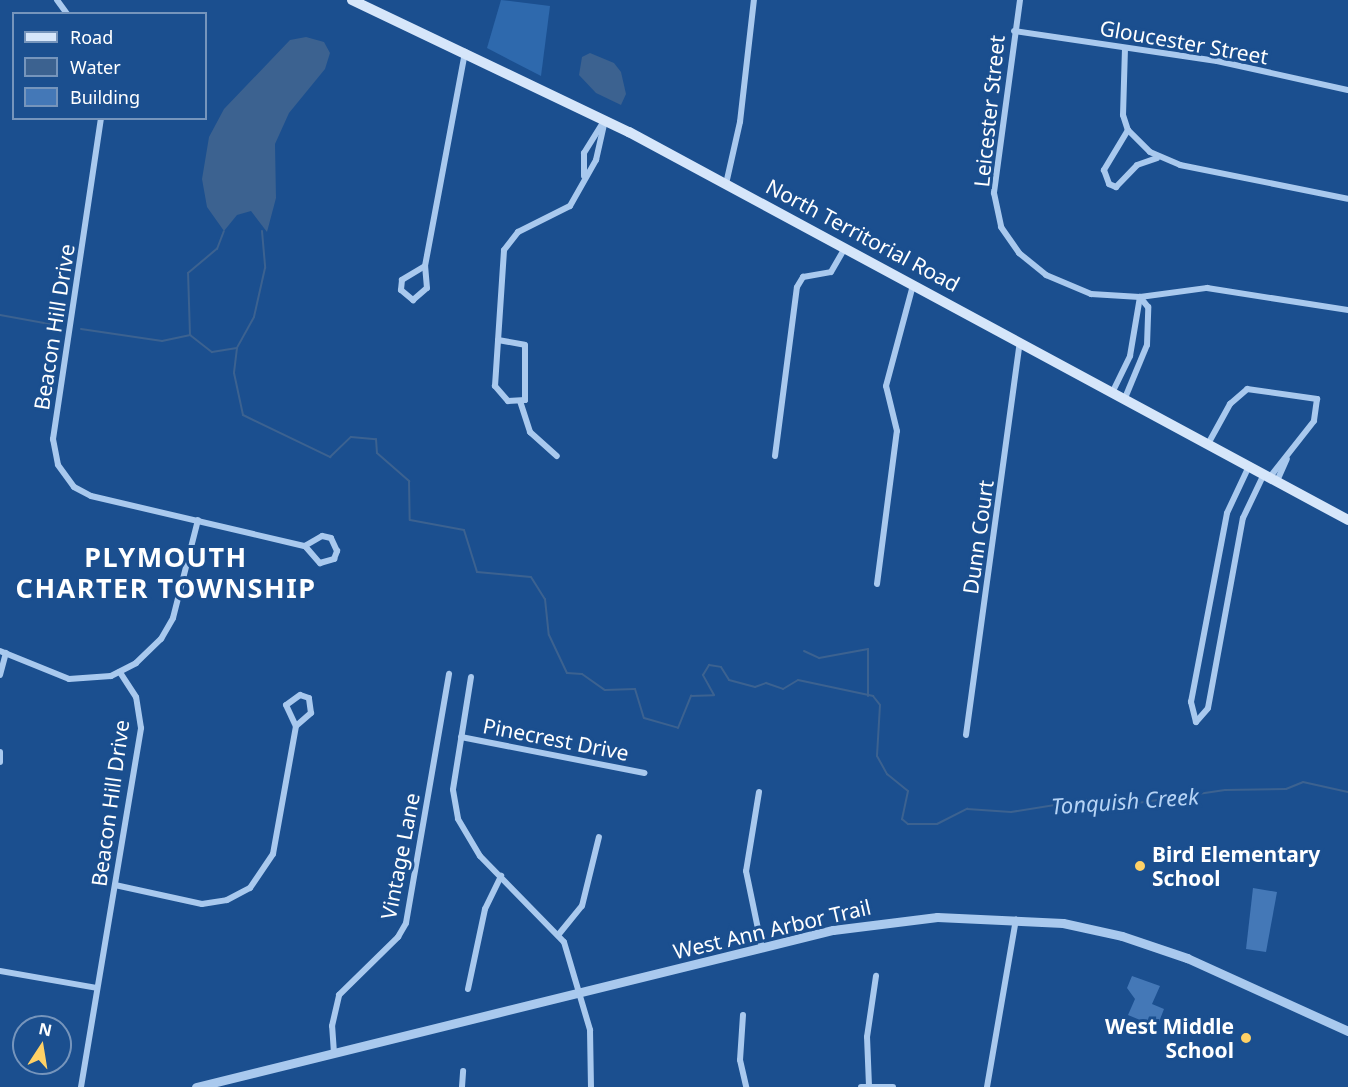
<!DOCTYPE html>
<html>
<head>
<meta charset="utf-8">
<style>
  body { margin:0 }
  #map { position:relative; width:1348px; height:1087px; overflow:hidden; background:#1b4f8f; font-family:"Noto Sans",sans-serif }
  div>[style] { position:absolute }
  .green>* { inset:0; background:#2e69ad }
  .water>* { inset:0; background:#3c6290 }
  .stream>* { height:2px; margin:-1px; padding:0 1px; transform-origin:1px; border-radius:1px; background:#3c6290 }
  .building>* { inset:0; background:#4478b7 }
  .minor>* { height:6px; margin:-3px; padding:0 3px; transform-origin:3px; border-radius:3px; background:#a9c9ee }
  .tertiary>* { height:9px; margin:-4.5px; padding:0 4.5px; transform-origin:4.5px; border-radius:4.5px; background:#a9c9ee }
  .secondary>* { height:10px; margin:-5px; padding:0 5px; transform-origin:5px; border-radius:5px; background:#d6e6fa }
  .dots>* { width:16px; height:16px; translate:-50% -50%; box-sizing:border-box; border:3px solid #1b4f8f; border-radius:50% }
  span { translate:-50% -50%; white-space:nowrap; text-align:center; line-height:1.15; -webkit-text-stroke:6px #1b4f8f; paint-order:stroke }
  .street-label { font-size:21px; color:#fff }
  .poi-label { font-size:21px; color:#fff; font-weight:700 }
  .left { translate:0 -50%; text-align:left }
  .right { translate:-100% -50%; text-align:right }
  .water-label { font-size:22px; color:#b5d3f5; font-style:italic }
  .district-label { font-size:27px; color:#fff; font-weight:700; letter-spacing:1.5px }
  .legend { position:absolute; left:12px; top:12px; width:195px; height:108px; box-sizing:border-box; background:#1b4f8f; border:2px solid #7695bc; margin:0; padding:8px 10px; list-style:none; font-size:18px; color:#fff }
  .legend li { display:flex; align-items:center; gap:12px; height:30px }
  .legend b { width:30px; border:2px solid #7695bc }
  .north { position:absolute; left:12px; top:1015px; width:60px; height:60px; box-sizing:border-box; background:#1b4f8f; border:2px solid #7695bc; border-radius:50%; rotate:12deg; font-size:16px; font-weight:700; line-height:24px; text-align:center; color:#fff }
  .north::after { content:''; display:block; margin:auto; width:21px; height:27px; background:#ffd166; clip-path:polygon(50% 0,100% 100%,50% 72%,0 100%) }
</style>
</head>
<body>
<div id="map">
  <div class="green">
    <div style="clip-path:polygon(501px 0,550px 6px,541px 76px,487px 48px)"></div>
  </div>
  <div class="water">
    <div style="clip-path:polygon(306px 37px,324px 42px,330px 53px,325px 69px,289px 113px,275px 144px,276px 198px,267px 232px,251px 211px,237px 215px,224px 231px,207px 207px,202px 179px,209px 137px,224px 109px,290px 40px)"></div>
    <div style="clip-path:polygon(590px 53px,614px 63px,621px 72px,626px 94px,621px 105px,596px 93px,579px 75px,582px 57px)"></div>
  </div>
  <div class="stream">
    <div style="left:262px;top:231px;width:37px;rotate:85deg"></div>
    <div style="left:265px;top:268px;width:50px;rotate:102.7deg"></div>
    <div style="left:254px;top:317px;width:35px;rotate:119deg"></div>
    <div style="left:237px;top:348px;width:25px;rotate:97deg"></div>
    <div style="left:234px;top:373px;width:43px;rotate:77.9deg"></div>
    <div style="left:243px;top:415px;width:97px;rotate:25.8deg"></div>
    <div style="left:330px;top:457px;width:29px;rotate:-44deg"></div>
    <div style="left:351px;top:437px;width:25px;rotate:5deg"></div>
    <div style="left:376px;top:439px;width:14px;rotate:86deg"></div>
    <div style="left:377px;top:453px;width:43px;rotate:41.2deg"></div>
    <div style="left:409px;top:481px;width:39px;rotate:89deg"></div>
    <div style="left:410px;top:520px;width:55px;rotate:10.5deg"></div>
    <div style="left:464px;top:530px;width:44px;rotate:72.8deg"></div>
    <div style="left:477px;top:572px;width:54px;rotate:5.3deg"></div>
    <div style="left:531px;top:577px;width:26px;rotate:58deg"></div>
    <div style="left:545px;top:599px;width:36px;rotate:84deg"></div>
    <div style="left:549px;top:635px;width:42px;rotate:64.7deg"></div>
    <div style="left:567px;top:673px;width:15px;rotate:4deg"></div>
    <div style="left:582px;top:674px;width:28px;rotate:35deg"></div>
    <div style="left:605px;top:690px;width:30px;rotate:-2deg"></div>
    <div style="left:635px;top:689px;width:30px;rotate:73deg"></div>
    <div style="left:644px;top:718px;width:35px;rotate:16deg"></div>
    <div style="left:678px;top:728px;width:35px;rotate:-68deg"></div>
    <div style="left:691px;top:696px;width:23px;rotate:-2deg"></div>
    <div style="left:714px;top:695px;width:23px;rotate:-119deg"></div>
    <div style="left:703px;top:675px;width:12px;rotate:-59deg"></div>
    <div style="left:709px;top:665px;width:12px;rotate:9deg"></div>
    <div style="left:721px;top:667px;width:15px;rotate:58deg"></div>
    <div style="left:729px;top:680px;width:27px;rotate:15deg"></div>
    <div style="left:755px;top:687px;width:12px;rotate:-20deg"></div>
    <div style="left:766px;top:683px;width:18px;rotate:19deg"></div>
    <div style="left:783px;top:689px;width:17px;rotate:-31deg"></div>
    <div style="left:798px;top:680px;width:77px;rotate:12deg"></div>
    <div style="left:873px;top:696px;width:11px;rotate:52deg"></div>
    <div style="left:880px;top:705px;width:51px;rotate:93.4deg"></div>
    <div style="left:877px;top:756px;width:21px;rotate:61deg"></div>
    <div style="left:887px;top:774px;width:27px;rotate:39deg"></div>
    <div style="left:908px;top:791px;width:29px;rotate:102deg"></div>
    <div style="left:902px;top:819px;width:8px;rotate:40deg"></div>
    <div style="left:908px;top:824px;width:29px"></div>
    <div style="left:937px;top:824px;width:34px;rotate:-27deg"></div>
    <div style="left:967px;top:809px;width:44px;rotate:3.9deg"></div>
    <div style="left:1011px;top:812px;width:76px;rotate:-9.1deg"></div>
    <div style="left:1086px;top:800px;width:38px;rotate:7deg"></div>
    <div style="left:1124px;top:805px;width:102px;rotate:-8.4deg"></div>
    <div style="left:1225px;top:790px;width:61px;rotate:-0.9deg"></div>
    <div style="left:1286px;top:789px;width:18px;rotate:-22deg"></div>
    <div style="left:1303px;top:782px;width:46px;rotate:12.5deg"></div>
    <div style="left:0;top:315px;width:56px;rotate:10.3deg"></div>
    <div style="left:81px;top:329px;width:82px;rotate:8.4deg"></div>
    <div style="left:162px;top:341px;width:29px;rotate:-12deg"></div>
    <div style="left:190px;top:335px;width:28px;rotate:38deg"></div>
    <div style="left:212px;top:352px;width:25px;rotate:-9deg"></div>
    <div style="left:190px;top:335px;width:62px;rotate:-91.8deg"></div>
    <div style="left:188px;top:273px;width:38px;rotate:-40deg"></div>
    <div style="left:217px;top:249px;width:19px;rotate:-69deg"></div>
    <div style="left:804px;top:651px;width:17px;rotate:25deg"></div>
    <div style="left:819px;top:658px;width:50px;rotate:-10.4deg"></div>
    <div style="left:868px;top:649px;width:47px;rotate:90deg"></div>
  </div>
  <div class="building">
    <div style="clip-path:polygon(1253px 888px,1277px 892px,1266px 952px,1246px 949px)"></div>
    <div style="clip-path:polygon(1132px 976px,1160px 986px,1152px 1004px,1164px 1009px,1157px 1027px,1128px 1015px,1135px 999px,1127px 988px)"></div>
  </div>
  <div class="minor">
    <div style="left:57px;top:0;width:17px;rotate:54deg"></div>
    <div style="left:1020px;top:0;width:195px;rotate:97.7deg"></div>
    <div style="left:994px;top:193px;width:35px;rotate:78deg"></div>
    <div style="left:1001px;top:227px;width:32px;rotate:55deg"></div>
    <div style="left:1019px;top:253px;width:35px;rotate:39deg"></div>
    <div style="left:1046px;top:275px;width:49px;rotate:22.9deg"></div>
    <div style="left:1091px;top:294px;width:49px;rotate:3.5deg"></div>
    <div style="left:1140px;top:297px;width:68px;rotate:-7.7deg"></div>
    <div style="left:1207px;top:288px;width:143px;rotate:8.9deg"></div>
    <div style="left:1014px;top:31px;width:205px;rotate:8.4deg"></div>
    <div style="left:1217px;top:61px;width:134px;rotate:12.5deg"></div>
    <div style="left:1125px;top:48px;width:67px;rotate:91.7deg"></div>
    <div style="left:1123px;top:115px;width:16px;rotate:72deg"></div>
    <div style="left:1128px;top:130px;width:31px;rotate:45deg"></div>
    <div style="left:1150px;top:152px;width:33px;rotate:23deg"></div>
    <div style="left:1180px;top:165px;width:171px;rotate:11.4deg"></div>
    <div style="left:101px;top:118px;width:325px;rotate:98.5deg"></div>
    <div style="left:53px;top:439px;width:26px;rotate:79deg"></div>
    <div style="left:58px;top:465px;width:27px;rotate:54deg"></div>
    <div style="left:74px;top:487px;width:19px;rotate:28deg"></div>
    <div style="left:91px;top:496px;width:220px;rotate:13.2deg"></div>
    <div style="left:305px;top:546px;width:23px;rotate:49deg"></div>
    <div style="left:320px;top:563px;width:15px;rotate:-16deg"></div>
    <div style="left:334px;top:559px;width:9px;rotate:-69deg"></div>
    <div style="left:337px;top:551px;width:14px;rotate:-115deg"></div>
    <div style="left:331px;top:538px;width:9px;rotate:-167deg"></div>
    <div style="left:322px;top:536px;width:20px;rotate:150deg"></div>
    <div style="left:1128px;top:130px;width:47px;rotate:121deg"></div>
    <div style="left:1104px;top:170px;width:15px;rotate:70deg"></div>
    <div style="left:1109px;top:184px;width:8px;rotate:23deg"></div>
    <div style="left:1116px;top:187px;width:30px;rotate:-46deg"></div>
    <div style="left:1137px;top:165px;width:21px;rotate:-19deg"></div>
    <div style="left:584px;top:176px;width:23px;rotate:-90deg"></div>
    <div style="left:584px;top:153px;width:39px;rotate:-58deg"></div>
    <div style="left:726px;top:184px;width:64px;rotate:-77.3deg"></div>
    <div style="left:740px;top:122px;width:123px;rotate:-83.5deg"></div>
    <div style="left:425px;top:266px;width:27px;rotate:149deg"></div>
    <div style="left:402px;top:280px;width:10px;rotate:96deg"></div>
    <div style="left:401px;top:290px;width:16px;rotate:40deg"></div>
    <div style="left:413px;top:300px;width:18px;rotate:-41deg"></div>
    <div style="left:427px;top:288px;width:22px;rotate:-95deg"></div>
    <div style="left:425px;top:266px;width:218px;rotate:-79.4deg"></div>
    <div style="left:498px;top:340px;width:27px;rotate:10deg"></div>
    <div style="left:525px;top:345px;width:55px;rotate:90deg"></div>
    <div style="left:525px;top:400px;width:17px;rotate:177deg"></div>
    <div style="left:508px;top:401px;width:20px;rotate:-131deg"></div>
    <div style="left:495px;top:386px;width:136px;rotate:-86.2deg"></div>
    <div style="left:504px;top:250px;width:23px;rotate:-52deg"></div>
    <div style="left:518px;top:232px;width:58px;rotate:-26.6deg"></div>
    <div style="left:570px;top:206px;width:53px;rotate:-60.5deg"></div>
    <div style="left:596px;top:160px;width:41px;rotate:-77.3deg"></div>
    <div style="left:1113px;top:391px;width:39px;rotate:-64deg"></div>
    <div style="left:1130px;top:356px;width:60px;rotate:-80.4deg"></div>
    <div style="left:1125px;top:398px;width:57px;rotate:-67.5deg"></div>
    <div style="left:1147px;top:345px;width:38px;rotate:-88deg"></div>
    <div style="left:1148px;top:307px;width:13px;rotate:-129deg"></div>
    <div style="left:520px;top:401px;width:33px;rotate:72deg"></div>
    <div style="left:530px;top:432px;width:36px;rotate:42deg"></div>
    <div style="left:1208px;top:444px;width:46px;rotate:-61.2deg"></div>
    <div style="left:1230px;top:404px;width:23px;rotate:-41deg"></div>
    <div style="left:1247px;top:389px;width:71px;rotate:8.1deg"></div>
    <div style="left:1317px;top:399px;width:22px;rotate:98deg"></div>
    <div style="left:1314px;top:421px;width:71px;rotate:128.2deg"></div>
    <div style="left:775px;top:456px;width:170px;rotate:-82.6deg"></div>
    <div style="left:797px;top:287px;width:12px;rotate:-59deg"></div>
    <div style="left:803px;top:277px;width:28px;rotate:-10deg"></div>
    <div style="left:831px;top:272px;width:28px;rotate:-60deg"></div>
    <div style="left:1277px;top:481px;width:24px;rotate:-66deg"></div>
    <div style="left:877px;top:584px;width:154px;rotate:-82.6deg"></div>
    <div style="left:897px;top:431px;width:46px;rotate:-103.7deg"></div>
    <div style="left:886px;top:386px;width:105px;rotate:-75deg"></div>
    <div style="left:0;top:651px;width:74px;rotate:22.1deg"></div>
    <div style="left:69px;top:679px;width:42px;rotate:-4.1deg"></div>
    <div style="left:111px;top:676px;width:28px;rotate:-27deg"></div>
    <div style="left:136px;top:663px;width:35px;rotate:-44deg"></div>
    <div style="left:161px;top:639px;width:24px;rotate:-60deg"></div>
    <div style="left:173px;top:618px;width:101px;rotate:-75.7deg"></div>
    <div style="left:0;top:675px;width:23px;rotate:-75deg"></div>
    <div style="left:471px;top:677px;width:114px;rotate:99.1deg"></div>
    <div style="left:453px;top:790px;width:29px;rotate:80deg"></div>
    <div style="left:458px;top:819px;width:43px;rotate:59.3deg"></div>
    <div style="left:480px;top:856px;width:120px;rotate:45.7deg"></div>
    <div style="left:564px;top:942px;width:92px;rotate:73.5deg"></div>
    <div style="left:590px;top:1030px;width:57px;rotate:89deg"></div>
    <div style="left:1196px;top:722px;width:21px;rotate:-104deg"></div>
    <div style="left:1191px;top:702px;width:192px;rotate:-79.2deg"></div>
    <div style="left:1227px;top:513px;width:52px;rotate:-64.9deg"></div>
    <div style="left:1196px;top:722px;width:18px;rotate:-49deg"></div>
    <div style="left:1208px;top:708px;width:193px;rotate:-79.6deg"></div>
    <div style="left:1243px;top:518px;width:49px;rotate:-64.5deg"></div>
    <div style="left:966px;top:735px;width:397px;rotate:-82.2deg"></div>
    <div style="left:461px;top:737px;width:187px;rotate:11.1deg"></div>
    <div style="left:0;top:752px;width:10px;rotate:90deg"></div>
    <div style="left:759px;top:792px;width:80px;rotate:99.3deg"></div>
    <div style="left:746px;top:871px;width:79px;rotate:78.3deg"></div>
    <div style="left:115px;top:885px;width:89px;rotate:12.3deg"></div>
    <div style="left:202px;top:904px;width:25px;rotate:-9deg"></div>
    <div style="left:227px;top:900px;width:26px;rotate:-28deg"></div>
    <div style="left:250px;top:888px;width:41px;rotate:-55.9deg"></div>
    <div style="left:273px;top:854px;width:130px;rotate:-79.8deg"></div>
    <div style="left:296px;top:726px;width:20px;rotate:-41deg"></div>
    <div style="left:311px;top:713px;width:15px;rotate:-98deg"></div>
    <div style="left:309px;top:698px;width:9px;rotate:-162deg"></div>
    <div style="left:300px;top:695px;width:17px;rotate:144deg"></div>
    <div style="left:286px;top:705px;width:23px;rotate:65deg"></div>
    <div style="left:559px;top:934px;width:36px;rotate:-51deg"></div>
    <div style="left:582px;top:906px;width:71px;rotate:-76.2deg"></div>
    <div style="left:0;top:971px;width:98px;rotate:9.9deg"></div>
    <div style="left:468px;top:989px;width:82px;rotate:-78deg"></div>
    <div style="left:485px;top:909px;width:37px;rotate:-64deg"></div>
    <div style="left:743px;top:1015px;width:45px;rotate:93.8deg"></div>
    <div style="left:740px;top:1060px;width:28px;rotate:77deg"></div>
    <div style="left:334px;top:1053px;width:27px;rotate:-94deg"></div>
    <div style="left:332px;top:1026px;width:32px;rotate:-77deg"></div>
    <div style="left:339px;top:995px;width:83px;rotate:-44.5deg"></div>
    <div style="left:398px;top:937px;width:16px;rotate:-60deg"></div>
    <div style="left:406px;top:923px;width:253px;rotate:-80.2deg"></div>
    <div style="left:869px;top:1086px;width:49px;rotate:-92.3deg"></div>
    <div style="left:867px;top:1037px;width:62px;rotate:-81.6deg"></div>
    <div style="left:81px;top:1087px;width:364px;rotate:-80.5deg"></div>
    <div style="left:141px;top:728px;width:31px;rotate:-99deg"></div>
    <div style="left:136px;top:697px;width:30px;rotate:-123deg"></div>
    <div style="left:462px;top:1087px;width:16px;rotate:-86deg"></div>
    <div style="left:861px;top:1087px;width:32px"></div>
    <div style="left:987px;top:1087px;width:170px;rotate:-80.2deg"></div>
  </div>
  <div class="tertiary">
    <div style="left:196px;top:1087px;width:656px;rotate:-13.85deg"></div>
    <div style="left:833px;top:930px;width:105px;rotate:-7.1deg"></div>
    <div style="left:937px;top:917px;width:126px;rotate:2.7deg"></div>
    <div style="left:1063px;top:923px;width:60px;rotate:12.4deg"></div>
    <div style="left:1122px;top:936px;width:69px;rotate:18.7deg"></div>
    <div style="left:1187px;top:958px;width:177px;rotate:24.4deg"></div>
  </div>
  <div class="secondary">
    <div style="left:352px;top:0;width:307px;rotate:25.5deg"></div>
    <div style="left:629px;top:132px;width:817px;rotate:28.35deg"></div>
  </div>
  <div class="dots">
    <div style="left:1140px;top:866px;background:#ffd166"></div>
    <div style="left:1246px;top:1038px;background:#ffd166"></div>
  </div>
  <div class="street-label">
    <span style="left:1184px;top:42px;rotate:10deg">Gloucester Street</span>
    <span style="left:989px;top:111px;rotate:-84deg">Leicester Street</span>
    <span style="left:863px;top:235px;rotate:28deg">North Territorial Road</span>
    <span style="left:54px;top:327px;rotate:-81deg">Beacon Hill Drive</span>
    <span style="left:978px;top:537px;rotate:-82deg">Dunn Court</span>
    <span style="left:556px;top:739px;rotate:11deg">Pinecrest Drive</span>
    <span style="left:110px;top:803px;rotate:-82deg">Beacon Hill Drive</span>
    <span style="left:400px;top:856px;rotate:-79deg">Vintage Lane</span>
    <span style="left:772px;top:929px;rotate:-13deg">West Ann Arbor Trail</span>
  </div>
  <div class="poi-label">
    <span class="left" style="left:1152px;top:866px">Bird Elementary<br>School</span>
    <span class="right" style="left:1234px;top:1038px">West Middle<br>School</span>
  </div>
  <div class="water-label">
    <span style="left:1125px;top:801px;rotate:-4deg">Tonquish Creek</span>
  </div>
  <div class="district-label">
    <span style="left:166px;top:572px">PLYMOUTH<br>CHARTER TOWNSHIP</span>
  </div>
  <ul class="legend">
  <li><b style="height:8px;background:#d6e6fa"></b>Road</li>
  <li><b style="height:16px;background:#3c6290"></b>Water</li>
  <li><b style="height:16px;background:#4478b7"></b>Building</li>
  </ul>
  <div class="north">N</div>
</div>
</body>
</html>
